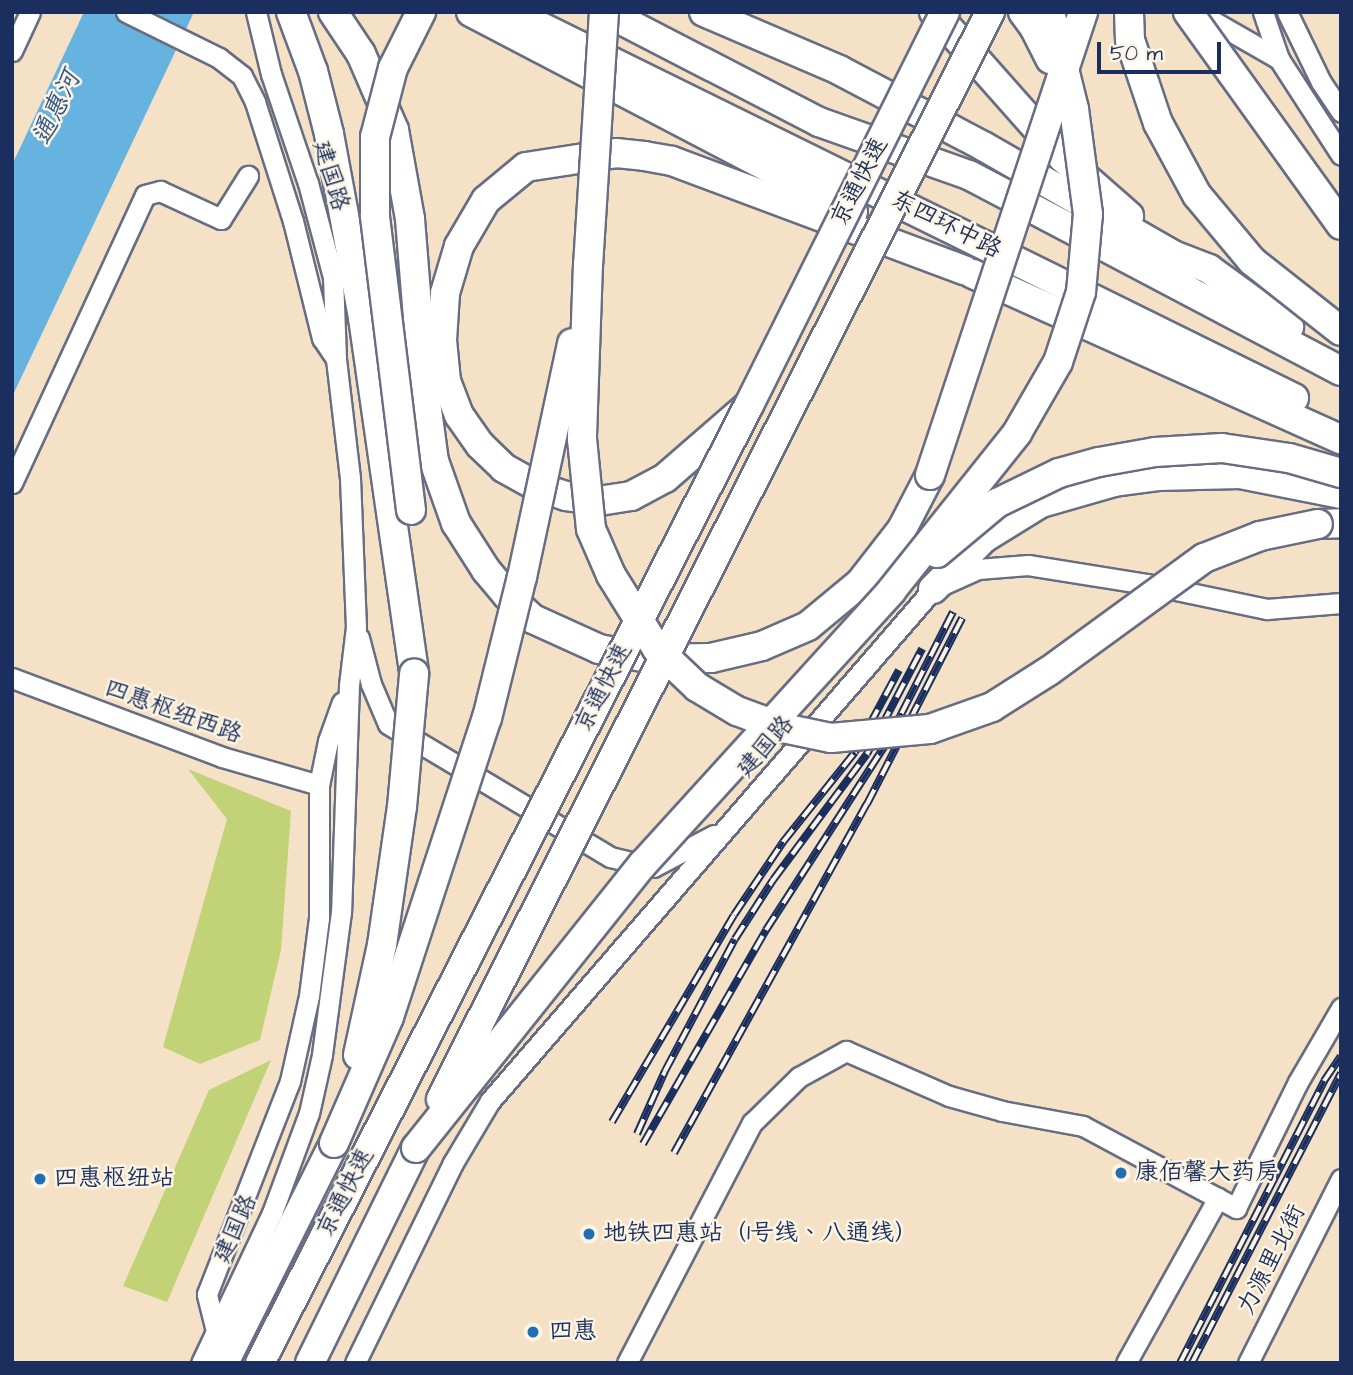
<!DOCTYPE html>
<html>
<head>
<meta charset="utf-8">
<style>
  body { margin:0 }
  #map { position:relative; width:1353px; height:1375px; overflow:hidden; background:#f5e1c5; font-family:"Architects Daughter","LXGW WenKai TC",sans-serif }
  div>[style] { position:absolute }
  .green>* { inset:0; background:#c1d376 }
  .water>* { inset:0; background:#66b3e0 }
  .roads { filter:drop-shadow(2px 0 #676d82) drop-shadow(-2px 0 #676d82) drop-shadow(0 2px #676d82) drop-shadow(0 -2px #676d82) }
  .minor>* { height:19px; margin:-9.5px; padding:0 9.5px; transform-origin:9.5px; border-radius:9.5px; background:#fff }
  .highway>* { height:28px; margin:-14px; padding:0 14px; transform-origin:14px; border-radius:14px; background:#fff }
  .rail>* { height:8px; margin-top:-4px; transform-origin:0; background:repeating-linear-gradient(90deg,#fcf5e5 0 16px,#1b2f5e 0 32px); box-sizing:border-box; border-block:2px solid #1b2f5e }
  .bridges { filter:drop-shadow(2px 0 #676d82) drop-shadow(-2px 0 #676d82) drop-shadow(0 2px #676d82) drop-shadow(0 -2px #676d82) }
  .highway-bridge>* { height:28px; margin:-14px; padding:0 14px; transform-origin:14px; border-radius:14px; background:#fff }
  .dots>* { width:19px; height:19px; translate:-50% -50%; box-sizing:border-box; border:4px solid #fcf5e5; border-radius:50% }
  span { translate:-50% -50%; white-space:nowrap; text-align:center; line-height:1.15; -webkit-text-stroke:5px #fcf5e5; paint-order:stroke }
  .street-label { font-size:24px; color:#1b2f5e }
  .poi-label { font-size:24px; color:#1b2f5e }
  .left { translate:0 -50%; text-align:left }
  .water-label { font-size:26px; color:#325785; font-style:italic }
  .frame { position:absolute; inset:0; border:14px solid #1b2f5e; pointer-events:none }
  .scale { position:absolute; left:1097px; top:42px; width:124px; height:32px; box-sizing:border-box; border:4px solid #1b2f5e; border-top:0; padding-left:9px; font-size:21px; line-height:24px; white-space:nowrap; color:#1b2f5e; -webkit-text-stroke:5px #fcf5e5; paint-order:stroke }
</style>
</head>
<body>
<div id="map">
  <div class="green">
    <div style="clip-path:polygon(188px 769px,291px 811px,281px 950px,260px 1040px,200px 1064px,163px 1047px,227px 819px)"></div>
    <div style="clip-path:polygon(271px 1060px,167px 1302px,123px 1286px,209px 1090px)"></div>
  </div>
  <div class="water">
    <div style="clip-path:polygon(84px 12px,194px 12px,12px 397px,12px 165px)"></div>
  </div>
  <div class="roads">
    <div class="minor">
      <div style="left:126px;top:12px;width:104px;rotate:26.3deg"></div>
      <div style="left:219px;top:58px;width:29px;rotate:38deg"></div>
      <div style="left:242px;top:76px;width:29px;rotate:63deg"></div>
      <div style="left:255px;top:102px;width:125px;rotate:72.3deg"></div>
      <div style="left:293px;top:221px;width:121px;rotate:76.1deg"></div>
      <div style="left:322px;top:338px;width:25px;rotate:56deg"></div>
      <div style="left:336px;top:359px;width:120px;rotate:83.3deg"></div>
      <div style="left:350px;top:478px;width:149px;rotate:87.7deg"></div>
      <div style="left:356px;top:627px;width:58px;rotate:96.9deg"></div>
      <div style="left:349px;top:685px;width:227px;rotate:92deg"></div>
      <div style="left:341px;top:912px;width:144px;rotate:97.6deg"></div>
      <div style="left:322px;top:1055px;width:59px;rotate:102.6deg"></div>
      <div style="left:309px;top:1113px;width:107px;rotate:110.3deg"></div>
      <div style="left:272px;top:1213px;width:166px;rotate:115.3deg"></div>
      <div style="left:256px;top:12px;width:64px;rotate:76.4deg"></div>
      <div style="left:271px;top:74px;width:115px;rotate:71.3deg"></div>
      <div style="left:308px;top:183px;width:97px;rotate:75.1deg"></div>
      <div style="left:333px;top:277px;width:81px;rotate:87.9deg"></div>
      <div style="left:1197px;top:12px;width:95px;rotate:29.8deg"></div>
      <div style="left:1263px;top:12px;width:50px;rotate:71.2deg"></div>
      <div style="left:1279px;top:59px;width:114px;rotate:57.1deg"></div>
      <div style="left:1287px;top:12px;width:78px;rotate:64.1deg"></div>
      <div style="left:1321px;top:82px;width:36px;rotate:56deg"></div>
      <div style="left:12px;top:51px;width:43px;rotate:-65.2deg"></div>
      <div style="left:12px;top:483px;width:317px;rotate:-65.2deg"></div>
      <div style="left:145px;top:195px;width:16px;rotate:-15deg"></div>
      <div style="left:160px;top:191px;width:67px;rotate:24.7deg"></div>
      <div style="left:221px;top:219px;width:51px;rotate:-57.9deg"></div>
      <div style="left:359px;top:638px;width:48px;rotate:75.4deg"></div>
      <div style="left:371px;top:684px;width:43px;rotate:67deg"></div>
      <div style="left:388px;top:724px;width:259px;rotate:30.9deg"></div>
      <div style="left:610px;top:857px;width:44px;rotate:13.1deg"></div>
      <div style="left:653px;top:867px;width:69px;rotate:-27.7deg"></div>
      <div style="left:12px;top:678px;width:224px;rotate:20.6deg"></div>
      <div style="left:222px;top:757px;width:101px;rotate:16.1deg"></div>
      <div style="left:216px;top:1331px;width:38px;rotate:-104deg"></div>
      <div style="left:207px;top:1294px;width:229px;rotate:-68.7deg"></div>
      <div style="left:290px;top:1081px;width:87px;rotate:-77.4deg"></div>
      <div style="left:309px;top:996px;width:79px;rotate:-82.7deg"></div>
      <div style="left:319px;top:918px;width:133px;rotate:-90deg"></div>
      <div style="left:319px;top:785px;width:45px;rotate:-78.4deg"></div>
      <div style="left:328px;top:741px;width:41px;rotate:-70.3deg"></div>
      <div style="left:355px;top:1363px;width:223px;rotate:-63.9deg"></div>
      <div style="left:453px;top:1163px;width:72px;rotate:-59.2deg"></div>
      <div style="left:490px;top:1101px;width:677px;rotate:-49.13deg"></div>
      <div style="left:933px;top:589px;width:49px;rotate:-24deg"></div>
      <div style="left:978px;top:569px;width:50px;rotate:-4.6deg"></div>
      <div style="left:1028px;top:565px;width:121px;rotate:9.1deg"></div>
      <div style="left:1147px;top:584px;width:123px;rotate:11.8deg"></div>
      <div style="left:1267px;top:609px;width:74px;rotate:-4.6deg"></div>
      <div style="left:627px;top:1363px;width:271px;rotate:-62.5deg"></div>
      <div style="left:752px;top:1123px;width:66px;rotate:-44.4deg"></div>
      <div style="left:799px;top:1077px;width:54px;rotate:-29deg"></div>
      <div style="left:846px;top:1051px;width:112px;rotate:23.6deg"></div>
      <div style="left:949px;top:1096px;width:55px;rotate:15.8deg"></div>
      <div style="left:1002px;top:1111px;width:82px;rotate:10.5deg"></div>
      <div style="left:1083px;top:1126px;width:174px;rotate:28.2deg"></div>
      <div style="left:1236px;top:1208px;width:140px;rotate:-63.8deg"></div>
      <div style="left:1298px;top:1082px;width:86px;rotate:-59.8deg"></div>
      <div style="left:1126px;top:1363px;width:189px;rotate:-60.9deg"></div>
      <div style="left:1248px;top:1363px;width:206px;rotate:-63.2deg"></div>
    </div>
    <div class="highway">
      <div style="left:291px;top:12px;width:63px;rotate:69.6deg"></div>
      <div style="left:313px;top:71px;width:65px;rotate:75.7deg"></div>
      <div style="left:329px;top:134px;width:187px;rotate:79.5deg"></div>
      <div style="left:363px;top:318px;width:360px;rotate:81.8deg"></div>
      <div style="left:333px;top:12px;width:50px;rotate:56.3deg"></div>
      <div style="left:361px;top:54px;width:83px;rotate:66.5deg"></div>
      <div style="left:394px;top:130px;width:90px;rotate:79.8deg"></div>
      <div style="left:410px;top:219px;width:162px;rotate:85.4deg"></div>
      <div style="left:423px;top:380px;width:82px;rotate:82.3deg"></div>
      <div style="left:434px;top:461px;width:66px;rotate:70.5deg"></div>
      <div style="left:456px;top:523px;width:56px;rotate:57.4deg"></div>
      <div style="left:486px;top:570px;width:33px;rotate:50deg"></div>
      <div style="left:507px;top:595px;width:35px;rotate:43deg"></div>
      <div style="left:533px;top:619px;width:72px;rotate:24.4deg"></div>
      <div style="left:599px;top:649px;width:55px;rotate:10.5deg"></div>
      <div style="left:653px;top:659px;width:58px;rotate:-1deg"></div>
      <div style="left:711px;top:658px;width:52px;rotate:-13.2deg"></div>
      <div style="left:762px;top:646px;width:50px;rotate:-23.5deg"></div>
      <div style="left:808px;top:626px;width:67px;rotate:-39.6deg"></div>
      <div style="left:860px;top:583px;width:68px;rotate:-52.1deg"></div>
      <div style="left:902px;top:529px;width:61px;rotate:-62.6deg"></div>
      <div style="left:471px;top:12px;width:431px;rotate:27.6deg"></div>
      <div style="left:511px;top:12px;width:873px;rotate:26.24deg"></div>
      <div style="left:606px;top:12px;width:240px;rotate:27.3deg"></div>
      <div style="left:819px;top:122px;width:159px;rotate:19.5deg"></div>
      <div style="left:969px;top:175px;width:420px;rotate:27.8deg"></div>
      <div style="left:704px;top:12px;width:147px;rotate:23.2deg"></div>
      <div style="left:839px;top:70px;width:163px;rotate:27.8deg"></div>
      <div style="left:983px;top:146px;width:219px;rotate:29.8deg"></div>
      <div style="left:1173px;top:255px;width:39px;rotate:21deg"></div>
      <div style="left:1209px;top:269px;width:99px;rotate:35.9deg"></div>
      <div style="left:934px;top:12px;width:195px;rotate:48.5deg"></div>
      <div style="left:1063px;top:158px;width:88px;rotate:41.3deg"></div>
      <div style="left:973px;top:274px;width:403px;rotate:24.2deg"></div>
      <div style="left:749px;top:405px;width:111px;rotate:139deg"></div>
      <div style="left:665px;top:478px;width:38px;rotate:152deg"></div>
      <div style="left:631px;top:496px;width:30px;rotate:171deg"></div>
      <div style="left:601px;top:501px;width:35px;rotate:-172deg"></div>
      <div style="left:566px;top:496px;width:29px;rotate:-162deg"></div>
      <div style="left:538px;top:487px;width:39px;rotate:-151deg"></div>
      <div style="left:504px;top:468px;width:33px;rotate:-136deg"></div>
      <div style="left:480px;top:445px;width:37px;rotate:-125deg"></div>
      <div style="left:459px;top:415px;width:36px;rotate:-111deg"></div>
      <div style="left:446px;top:381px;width:41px;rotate:-95.6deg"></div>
      <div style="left:442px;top:340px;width:47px;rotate:-86.3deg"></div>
      <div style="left:445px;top:293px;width:49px;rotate:-73.4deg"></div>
      <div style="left:459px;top:246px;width:53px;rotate:-59.6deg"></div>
      <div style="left:486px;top:200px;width:52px;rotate:-39.5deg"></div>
      <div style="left:526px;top:167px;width:91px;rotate:-8.8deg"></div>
      <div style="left:616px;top:153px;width:28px;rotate:6deg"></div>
      <div style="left:644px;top:156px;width:28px;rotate:10deg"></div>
      <div style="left:672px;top:161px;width:312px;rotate:20.5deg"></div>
      <div style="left:1318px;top:524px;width:23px;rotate:-2deg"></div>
      <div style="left:933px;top:589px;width:72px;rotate:-45deg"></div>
      <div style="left:984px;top:538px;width:67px;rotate:-31.6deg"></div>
      <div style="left:1041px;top:503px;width:76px;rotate:-16deg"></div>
      <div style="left:1114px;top:482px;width:44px;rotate:-7.8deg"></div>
      <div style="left:1158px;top:476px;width:82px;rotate:-1.4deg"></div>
      <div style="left:1240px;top:474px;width:103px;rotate:11.2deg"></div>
      <div style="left:224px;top:1363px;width:246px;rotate:-63.4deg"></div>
      <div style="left:310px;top:1363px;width:240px;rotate:-63.8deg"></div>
    </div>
  </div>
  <div class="rail">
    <div style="left:612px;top:1122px;width:240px;rotate:-59.5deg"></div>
    <div style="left:734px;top:915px;width:88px;rotate:-56.1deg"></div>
    <div style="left:783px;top:842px;width:115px;rotate:-51.3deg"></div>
    <div style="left:855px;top:752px;width:93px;rotate:-61.8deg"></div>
    <div style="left:637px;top:1134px;width:69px;rotate:-66deg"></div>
    <div style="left:665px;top:1071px;width:149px;rotate:-62.1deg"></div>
    <div style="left:735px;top:939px;width:70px;rotate:-57.2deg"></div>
    <div style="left:773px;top:880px;width:157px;rotate:-53.3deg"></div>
    <div style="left:867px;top:754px;width:119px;rotate:-62.4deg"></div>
    <div style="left:643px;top:1144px;width:247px;rotate:-60.1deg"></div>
    <div style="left:766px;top:930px;width:224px;rotate:-57.2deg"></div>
    <div style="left:887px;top:742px;width:146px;rotate:-63.1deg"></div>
    <div style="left:674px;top:1153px;width:399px;rotate:-61.1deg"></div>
    <div style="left:867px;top:804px;width:209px;rotate:-62.9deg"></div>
    <div style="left:1180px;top:1363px;width:317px;rotate:-62.9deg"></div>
    <div style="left:1324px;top:1081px;width:30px;rotate:-56deg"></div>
    <div style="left:1192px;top:1363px;width:326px;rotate:-62.8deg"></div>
  </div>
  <div class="bridges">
    <div class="highway-bridge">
      <div style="left:604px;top:12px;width:253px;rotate:93.6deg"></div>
      <div style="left:588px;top:264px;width:175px;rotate:92deg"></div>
      <div style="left:582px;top:439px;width:90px;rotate:84.3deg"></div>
      <div style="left:591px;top:529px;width:50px;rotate:66.5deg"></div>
      <div style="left:611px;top:575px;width:87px;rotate:58.1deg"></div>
      <div style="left:657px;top:649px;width:55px;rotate:43.5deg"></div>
      <div style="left:697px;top:687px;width:47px;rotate:31deg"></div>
      <div style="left:737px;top:711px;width:49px;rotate:20.3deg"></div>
      <div style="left:783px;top:728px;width:49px;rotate:11.8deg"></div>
      <div style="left:831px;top:738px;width:99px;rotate:-5.2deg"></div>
      <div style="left:930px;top:729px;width:66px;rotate:-19.5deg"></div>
      <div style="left:992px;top:707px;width:67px;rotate:-32.3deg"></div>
      <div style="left:1049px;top:671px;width:192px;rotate:-36.1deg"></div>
      <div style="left:1204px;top:558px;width:60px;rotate:-21.4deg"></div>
      <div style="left:1260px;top:536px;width:59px;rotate:-11.7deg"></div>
      <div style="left:1023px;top:12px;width:19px;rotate:54deg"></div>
      <div style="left:1034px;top:27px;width:36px;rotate:63deg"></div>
      <div style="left:1129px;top:12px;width:28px;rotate:88deg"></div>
      <div style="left:1130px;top:40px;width:88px;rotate:71.4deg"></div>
      <div style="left:1158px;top:123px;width:82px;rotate:61.6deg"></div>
      <div style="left:1197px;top:195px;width:86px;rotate:50.2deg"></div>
      <div style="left:1252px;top:261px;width:113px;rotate:38.2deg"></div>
      <div style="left:1188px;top:12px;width:262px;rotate:54.3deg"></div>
      <div style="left:930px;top:475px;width:488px;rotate:-71.7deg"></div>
      <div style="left:411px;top:510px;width:297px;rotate:-97deg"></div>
      <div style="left:375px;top:215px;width:78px;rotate:-90deg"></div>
      <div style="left:375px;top:137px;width:71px;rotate:-75.4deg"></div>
      <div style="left:393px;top:68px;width:63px;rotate:-63.4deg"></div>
      <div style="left:937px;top:553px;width:78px;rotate:-39.8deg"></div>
      <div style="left:997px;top:503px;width:69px;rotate:-25.8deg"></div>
      <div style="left:1059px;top:473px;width:41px;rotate:-15.4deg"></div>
      <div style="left:1099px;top:462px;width:57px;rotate:-10.1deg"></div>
      <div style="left:1155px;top:452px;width:67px;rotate:-3.4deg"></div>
      <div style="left:1222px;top:448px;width:68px;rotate:8.5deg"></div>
      <div style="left:1289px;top:458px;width:54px;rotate:16.1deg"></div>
      <div style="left:358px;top:1055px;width:113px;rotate:-77.7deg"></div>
      <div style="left:382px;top:945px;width:139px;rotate:-81.8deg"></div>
      <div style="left:402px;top:807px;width:134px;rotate:-84.8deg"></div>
      <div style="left:441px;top:1099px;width:1218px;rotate:-63.2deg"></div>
      <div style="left:334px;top:1143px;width:137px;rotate:-66.4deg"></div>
      <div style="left:389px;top:1017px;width:315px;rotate:-71.9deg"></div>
      <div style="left:487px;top:718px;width:145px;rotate:-76.1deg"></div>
      <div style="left:522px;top:577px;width:239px;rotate:-77.9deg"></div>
      <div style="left:416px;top:1148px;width:364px;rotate:-51.4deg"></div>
      <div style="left:643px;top:864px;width:369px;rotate:-47.7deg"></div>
      <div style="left:891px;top:591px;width:202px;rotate:-51.4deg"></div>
      <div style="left:1017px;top:433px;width:82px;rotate:-60deg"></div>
      <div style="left:1058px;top:362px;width:74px;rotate:-71.8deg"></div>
      <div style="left:1081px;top:292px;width:78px;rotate:-84.9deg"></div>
      <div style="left:1088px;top:214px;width:106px;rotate:-97.6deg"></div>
      <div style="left:1074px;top:109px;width:100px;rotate:-103.9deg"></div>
      <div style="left:260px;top:1363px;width:1076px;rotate:-62.96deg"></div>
      <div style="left:749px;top:405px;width:439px;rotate:-63.5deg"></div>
    </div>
  </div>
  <div class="dots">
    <div style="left:1121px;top:1173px;background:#1f6fb2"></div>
    <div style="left:40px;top:1179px;background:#1f6fb2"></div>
    <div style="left:589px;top:1234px;background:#1f6fb2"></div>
    <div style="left:533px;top:1332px;background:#1f6fb2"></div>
  </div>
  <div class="street-label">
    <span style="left:330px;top:176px;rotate:73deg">建国路</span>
    <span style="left:860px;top:182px;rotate:-63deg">京通快速</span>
    <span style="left:946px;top:225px;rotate:27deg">东四环中路</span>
    <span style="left:604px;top:688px;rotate:-63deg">京通快速</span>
    <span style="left:173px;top:712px;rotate:20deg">四惠枢纽西路</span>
    <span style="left:766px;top:747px;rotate:-49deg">建国路</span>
    <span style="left:346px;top:1193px;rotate:-63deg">京通快速</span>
    <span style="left:236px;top:1229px;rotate:-66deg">建国路</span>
    <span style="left:1272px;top:1260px;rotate:-63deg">力源里北街</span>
  </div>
  <div class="poi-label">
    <span class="left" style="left:1135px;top:1173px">康佰馨大药房</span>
    <span class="left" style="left:54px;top:1179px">四惠枢纽站</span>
    <span class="left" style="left:603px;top:1234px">地铁四惠站（1号线、八通线）</span>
    <span class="left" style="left:549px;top:1332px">四惠</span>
  </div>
  <div class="water-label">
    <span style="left:57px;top:108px;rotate:-65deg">通惠河</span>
  </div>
  <div class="frame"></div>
  <div class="scale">50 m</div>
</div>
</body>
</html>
